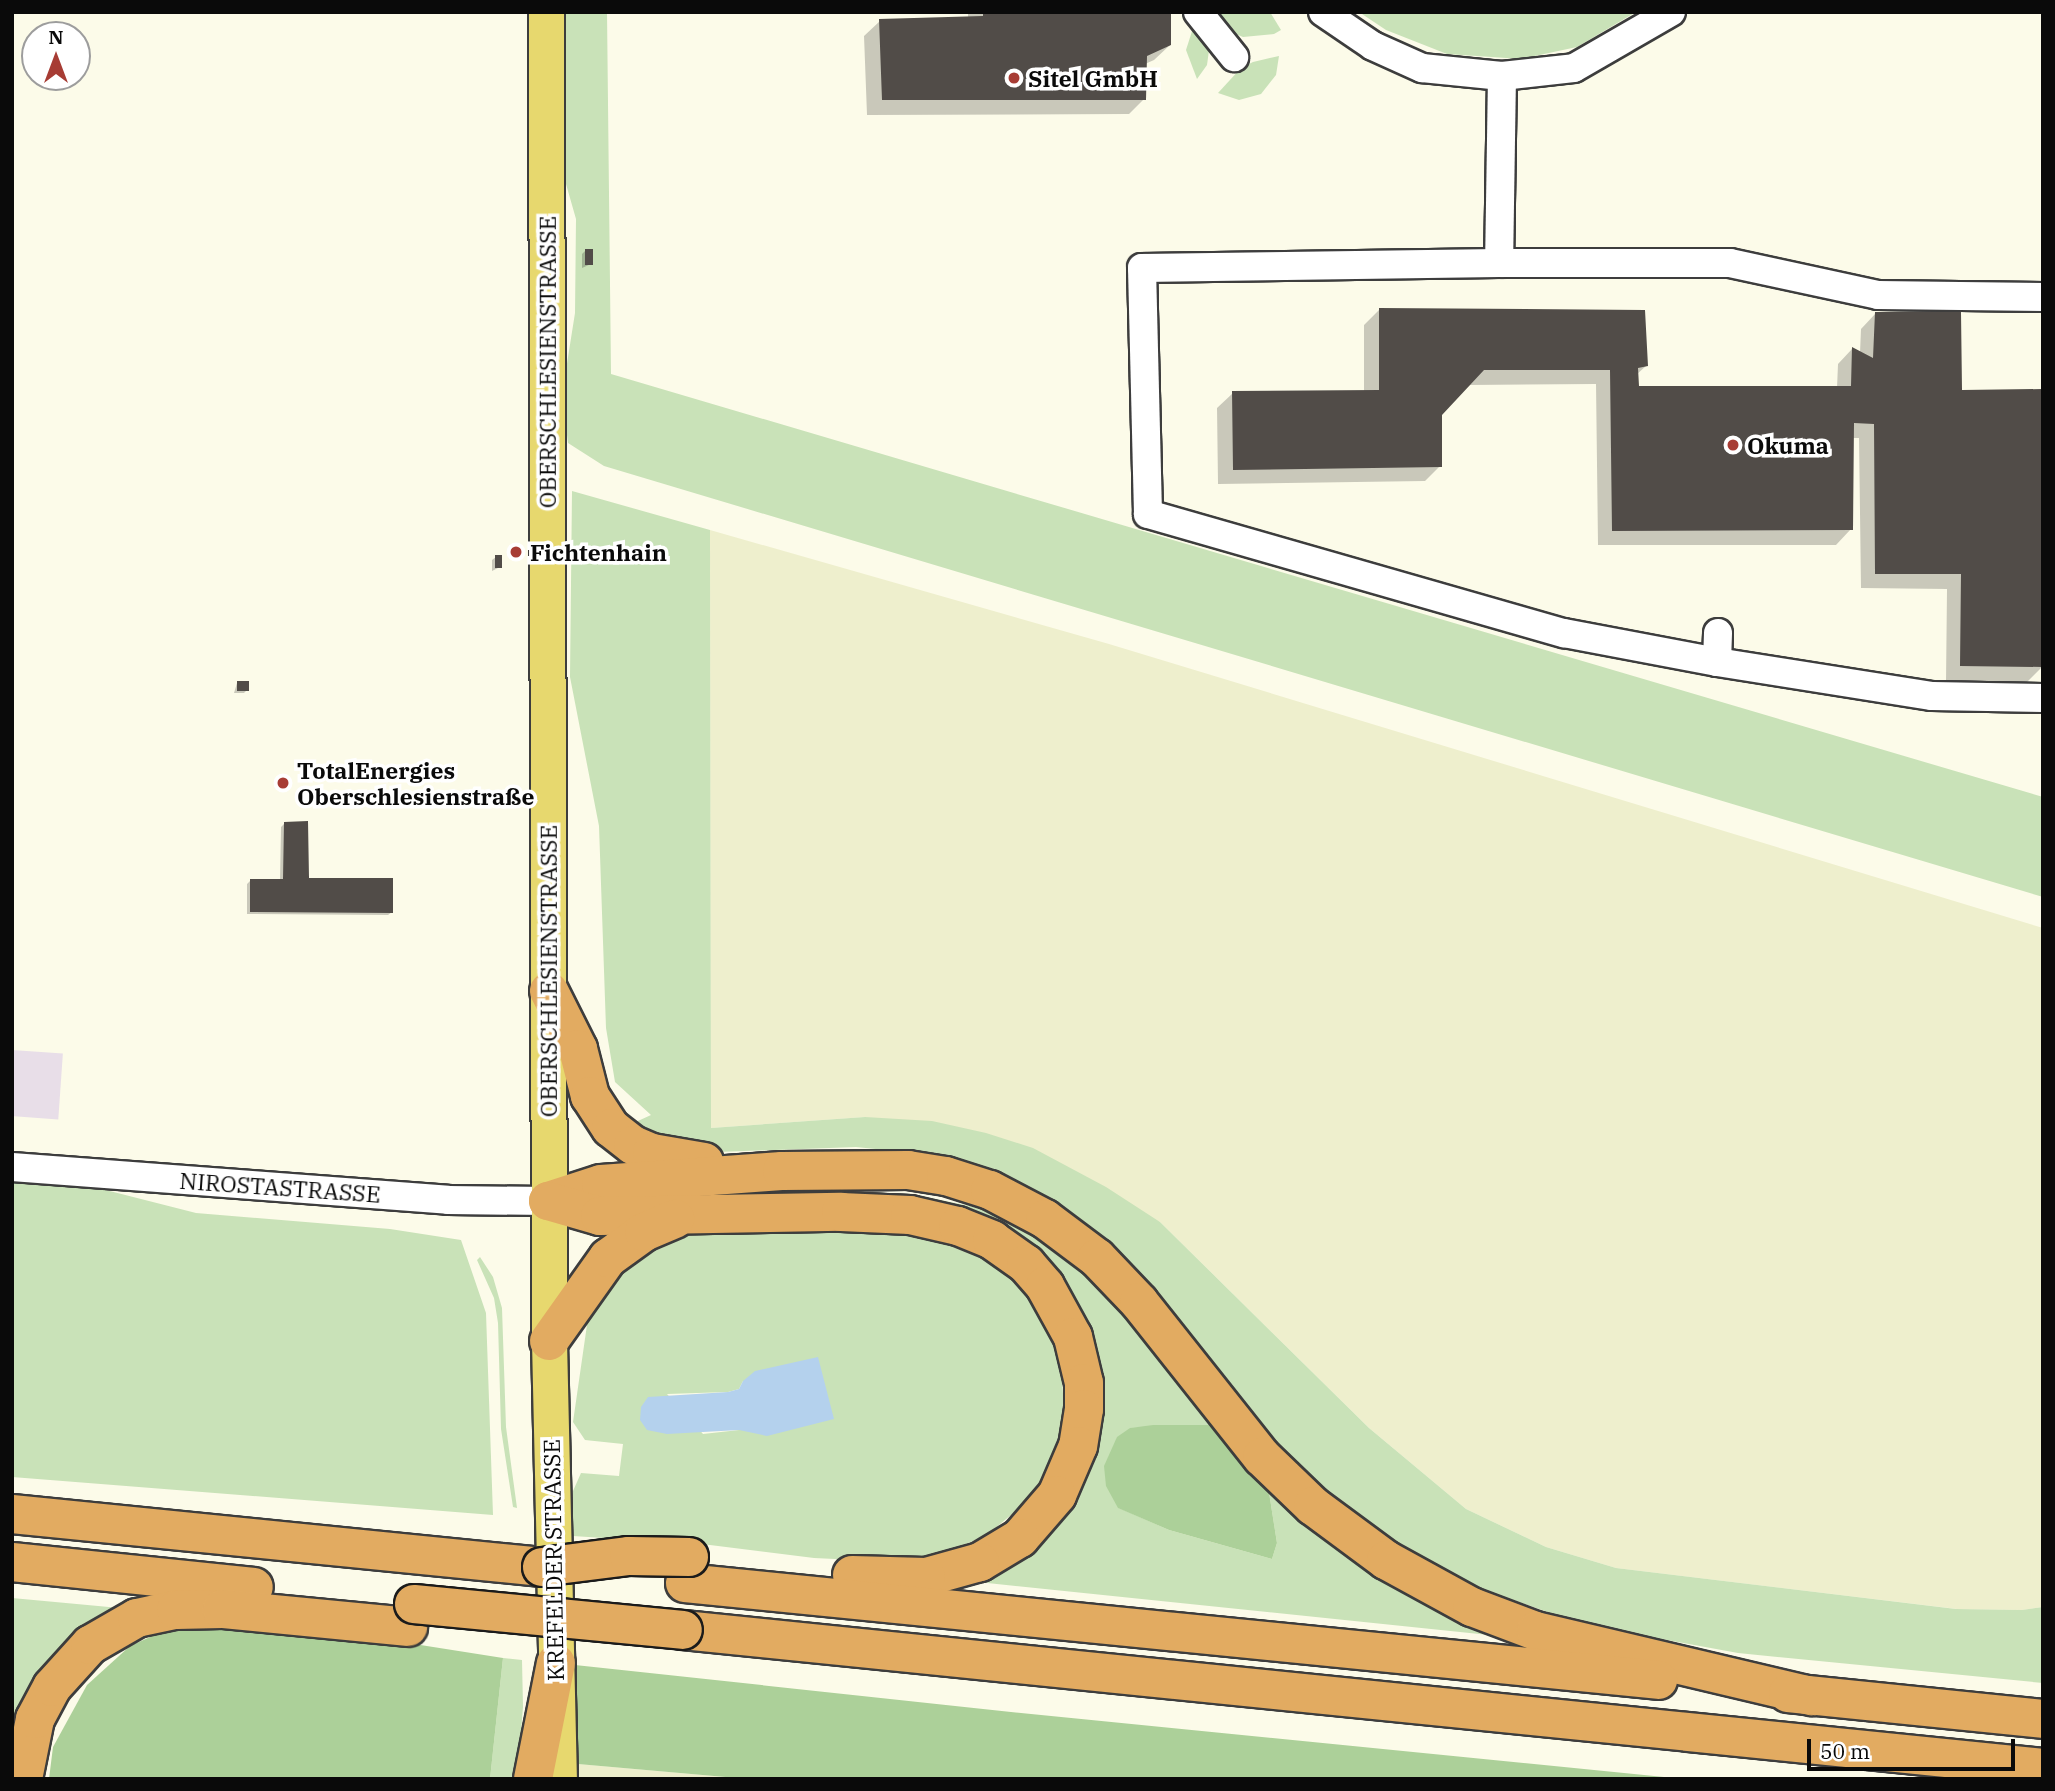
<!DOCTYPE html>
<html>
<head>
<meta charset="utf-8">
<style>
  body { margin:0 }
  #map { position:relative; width:2055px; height:1791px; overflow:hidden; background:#fcfbe9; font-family:"IBM Plex Serif",serif }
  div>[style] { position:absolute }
  .industrial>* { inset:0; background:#e8dee8; transform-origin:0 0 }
  .farmland>* { inset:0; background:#eeefcd }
  .green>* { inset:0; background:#c9e2b8 }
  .forest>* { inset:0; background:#acd099 }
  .water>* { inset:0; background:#b4d1ed }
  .shadow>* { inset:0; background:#0003 }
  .building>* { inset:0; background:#514c48; transform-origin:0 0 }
  .roads { filter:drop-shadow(2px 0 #3d3d3d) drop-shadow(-2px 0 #3d3d3d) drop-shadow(0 2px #3d3d3d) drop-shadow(0 -2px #3d3d3d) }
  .minor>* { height:28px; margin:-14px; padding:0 14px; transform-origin:14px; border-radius:14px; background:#fff }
  .major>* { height:35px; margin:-17.5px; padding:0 17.5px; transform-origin:17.5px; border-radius:17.5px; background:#e7d86e }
  .highway>* { height:38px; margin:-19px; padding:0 19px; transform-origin:19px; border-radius:19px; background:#e2ab61 }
  .bridges { filter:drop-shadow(2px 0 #1b1b1b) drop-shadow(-2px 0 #1b1b1b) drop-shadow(0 2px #1b1b1b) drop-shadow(0 -2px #1b1b1b) }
  .highway-bridge>* { height:38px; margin:-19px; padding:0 19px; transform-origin:19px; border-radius:19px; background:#e2ab61 }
  .dots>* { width:19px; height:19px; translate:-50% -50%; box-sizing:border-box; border:4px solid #fff; border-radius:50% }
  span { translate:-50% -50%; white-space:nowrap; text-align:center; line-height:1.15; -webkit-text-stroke:7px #fff; paint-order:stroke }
  .poi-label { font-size:23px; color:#0a0a0a; font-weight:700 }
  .left { translate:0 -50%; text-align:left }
  .street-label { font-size:23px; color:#0a0a0a }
  .frame { position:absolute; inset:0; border:14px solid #0a0a0a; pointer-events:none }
  .north { position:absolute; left:21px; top:21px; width:70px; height:70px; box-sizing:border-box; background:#fff; border:2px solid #9d9d9d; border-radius:50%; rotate:0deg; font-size:19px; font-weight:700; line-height:28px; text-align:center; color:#0a0a0a }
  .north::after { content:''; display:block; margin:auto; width:24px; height:32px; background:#a73c34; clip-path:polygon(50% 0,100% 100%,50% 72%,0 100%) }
  .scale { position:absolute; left:1807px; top:1739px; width:208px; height:32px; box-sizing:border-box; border:4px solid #0a0a0a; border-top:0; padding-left:9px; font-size:21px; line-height:24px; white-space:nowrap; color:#0a0a0a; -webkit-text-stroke:5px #fff; paint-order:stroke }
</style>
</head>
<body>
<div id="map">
  <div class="industrial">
    <div style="left:12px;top:1050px;width:51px;height:66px;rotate:4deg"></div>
  </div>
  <div class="farmland">
    <div style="clip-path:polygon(710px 530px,1109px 644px,2043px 928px,2043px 1607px,2022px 1610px,1957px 1609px,1616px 1568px,1546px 1547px,1466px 1509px,1369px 1428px,1160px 1222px,865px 1117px,711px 1128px)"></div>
    <div style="clip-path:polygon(578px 1764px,748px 1779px,579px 1779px)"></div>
  </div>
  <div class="green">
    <div style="clip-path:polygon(562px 12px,607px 12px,611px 374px,2043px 797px,2043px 897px,604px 466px,568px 443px,562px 395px,575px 313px,576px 219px,562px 170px)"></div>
    <div style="clip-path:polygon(1207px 12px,1270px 12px,1281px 30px,1274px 34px,1243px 37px,1224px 29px)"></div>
    <div style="clip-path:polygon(1359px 12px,1636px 12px,1577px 47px,1521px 59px,1447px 54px,1386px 30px)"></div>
    <div style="clip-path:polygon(1194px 25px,1210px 43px,1207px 65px,1197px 79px,1186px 50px)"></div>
    <div style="clip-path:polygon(1279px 56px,1276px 75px,1261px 94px,1239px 100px,1218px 93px,1241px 68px,1253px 62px)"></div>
    <div style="clip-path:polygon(572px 491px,710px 530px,711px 1128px,865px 1117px,932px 1121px,986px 1133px,1033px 1148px,1106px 1187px,1160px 1222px,1369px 1428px,1466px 1509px,1546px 1547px,1616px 1568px,1956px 1609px,2022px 1610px,2043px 1607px,2043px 1683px,1738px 1653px,1585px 1625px,1473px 1586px,1382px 1536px,1317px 1486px,1248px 1415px,1196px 1347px,944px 1156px,856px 1147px,692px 1153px,627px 1126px,651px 1115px,615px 1082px,606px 1028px,599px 826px,570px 677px)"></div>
    <div style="clip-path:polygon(12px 1181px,90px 1186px,196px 1213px,390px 1229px,461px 1240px,486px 1313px,493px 1515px,12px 1477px)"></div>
    <div style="clip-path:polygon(859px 1192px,911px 1194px,975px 1207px,1021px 1225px,1057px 1249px,1109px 1291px,1224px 1425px,1130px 1428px,1119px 1508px,1169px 1530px,1272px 1559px,1277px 1543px,1268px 1486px,1508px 1637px,959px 1580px,1011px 1558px,1093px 1385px,975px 1222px,601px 1197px)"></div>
    <div style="clip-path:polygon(evenodd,894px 1229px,940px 1238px,979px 1253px,1013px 1276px,1046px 1322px,1061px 1361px,1064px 1410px,1053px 1465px,1023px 1505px,988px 1534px,944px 1554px,897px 1562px,814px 1558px,710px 1545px,573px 1536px,573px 1491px,581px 1473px,619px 1476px,623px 1444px,585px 1440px,573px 1422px,589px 1311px,603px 1286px,659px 1239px,706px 1231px,894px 1229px,743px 1381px,739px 1430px,703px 1434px,667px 1394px,728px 1392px,739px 1389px,743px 1381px)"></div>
    <div style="clip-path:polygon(480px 1257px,493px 1277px,502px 1308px,506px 1427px,517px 1508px,513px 1507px,501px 1429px,498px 1323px,494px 1298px,477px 1260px)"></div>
    <div style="clip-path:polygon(12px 1598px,152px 1611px,98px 1623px,12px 1779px)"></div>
    <div style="clip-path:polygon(503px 1658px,522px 1660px,523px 1707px,517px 1779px,490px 1779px)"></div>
  </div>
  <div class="forest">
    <div style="clip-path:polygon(1153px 1425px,1224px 1425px,1268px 1486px,1277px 1543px,1272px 1559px,1169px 1530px,1118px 1508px,1106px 1486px,1104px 1466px,1117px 1437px,1130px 1428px)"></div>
    <div style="clip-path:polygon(191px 1624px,357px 1635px,503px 1658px,490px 1779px,49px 1779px,53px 1747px,87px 1685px,130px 1646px,159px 1633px)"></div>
    <div style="clip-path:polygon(575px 1665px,1011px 1712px,1684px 1779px,748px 1779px,578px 1764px)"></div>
  </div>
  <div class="water">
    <div style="clip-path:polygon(818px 1357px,834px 1419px,767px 1436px,739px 1430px,667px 1434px,647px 1430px,640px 1420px,641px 1407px,648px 1397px,728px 1392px,739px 1389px,743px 1381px,755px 1371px)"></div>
  </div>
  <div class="shadow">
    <div style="clip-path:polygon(968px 12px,1170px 12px,1170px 45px,1154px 60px,1145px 64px,1144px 99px,1129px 114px,867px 115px,864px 36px,880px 21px,968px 18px)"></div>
    <div style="clip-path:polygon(585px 251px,591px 264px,582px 268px,582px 254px)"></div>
    <div style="clip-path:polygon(1379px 310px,1646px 366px,1636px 375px,1637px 388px,1837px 388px,1838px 364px,1852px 349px,1860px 353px,1861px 329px,1876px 313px,1960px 391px,2042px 667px,2027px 682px,1946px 681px,1947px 589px,1861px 588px,1859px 438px,1852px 438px,1851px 529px,1836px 545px,1598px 545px,1596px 384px,1468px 385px,1440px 414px,1440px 466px,1425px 481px,1218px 484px,1217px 408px,1233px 393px,1364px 392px,1364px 325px)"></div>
    <div style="clip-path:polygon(496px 557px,500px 567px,492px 571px,492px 560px)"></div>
    <div style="clip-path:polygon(237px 683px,247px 690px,244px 693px,234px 693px)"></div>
    <div style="clip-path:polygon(284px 824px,307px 880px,392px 912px,388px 915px,247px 914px,247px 884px,250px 881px,280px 881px,281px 827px)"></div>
  </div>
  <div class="building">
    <div style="clip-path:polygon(983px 12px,1171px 12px,1171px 45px,1147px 56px,1146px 100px,882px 100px,879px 19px,983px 16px)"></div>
    <div style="left:585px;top:249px;width:8px;height:16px"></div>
    <div style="clip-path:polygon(1379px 308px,1645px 310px,1648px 366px,1638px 368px,1639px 386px,1851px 386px,1852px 347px,1873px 358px,1875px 312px,1961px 312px,1962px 390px,2042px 389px,2043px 667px,1960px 666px,1961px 574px,1875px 574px,1874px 424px,1854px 423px,1853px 530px,1612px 531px,1610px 370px,1484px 370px,1442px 415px,1442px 467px,1233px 470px,1232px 391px,1379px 390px)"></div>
    <div style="left:495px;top:555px;width:7px;height:13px"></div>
    <div style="left:237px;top:681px;width:12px;height:10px"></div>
    <div style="clip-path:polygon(308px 821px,309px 878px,393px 878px,393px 913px,250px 912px,250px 879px,283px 879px,284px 822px)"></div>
  </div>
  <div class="roads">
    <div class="minor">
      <div style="left:1198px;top:12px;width:58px;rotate:51.3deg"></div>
      <div style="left:1323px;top:12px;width:60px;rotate:34.2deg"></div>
      <div style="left:1373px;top:46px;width:54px;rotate:24.2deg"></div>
      <div style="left:1422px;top:68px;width:80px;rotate:5.7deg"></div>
      <div style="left:1502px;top:76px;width:72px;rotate:-6.3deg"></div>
      <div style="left:1574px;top:68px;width:112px;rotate:-30deg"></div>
      <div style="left:1502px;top:76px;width:187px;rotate:90.9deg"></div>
      <div style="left:1499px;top:263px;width:357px;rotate:179.2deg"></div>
      <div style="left:1142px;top:268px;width:246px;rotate:88.6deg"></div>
      <div style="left:1148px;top:514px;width:433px;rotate:16deg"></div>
      <div style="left:1564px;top:633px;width:156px;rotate:10.7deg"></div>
      <div style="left:1717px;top:662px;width:29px;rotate:-88deg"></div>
      <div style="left:1499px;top:263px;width:231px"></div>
      <div style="left:1730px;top:263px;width:151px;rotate:12.2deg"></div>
      <div style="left:1878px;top:295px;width:165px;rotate:0.7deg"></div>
      <div style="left:1717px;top:662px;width:218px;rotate:9deg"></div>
      <div style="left:1932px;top:696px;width:111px;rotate:1deg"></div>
      <div style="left:12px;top:1167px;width:437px;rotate:4.3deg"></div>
      <div style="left:448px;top:1200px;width:100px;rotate:0.6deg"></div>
    </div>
    <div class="major">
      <div style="left:546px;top:12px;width:1329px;rotate:89.87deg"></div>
      <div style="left:549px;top:1341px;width:438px;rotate:88.7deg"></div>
    </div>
    <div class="highway">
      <div style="left:549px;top:991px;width:65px;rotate:63.4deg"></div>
      <div style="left:578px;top:1049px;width:49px;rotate:75.7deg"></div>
      <div style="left:590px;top:1096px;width:38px;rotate:57deg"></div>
      <div style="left:611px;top:1128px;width:28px;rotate:38deg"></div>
      <div style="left:633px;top:1145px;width:21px;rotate:23deg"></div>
      <div style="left:652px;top:1153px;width:53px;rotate:9.8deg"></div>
      <div style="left:548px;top:1201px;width:56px;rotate:-17.8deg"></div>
      <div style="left:601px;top:1184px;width:181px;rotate:-4.1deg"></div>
      <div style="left:782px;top:1171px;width:126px;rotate:-0.5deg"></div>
      <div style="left:908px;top:1170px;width:38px;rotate:9deg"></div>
      <div style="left:946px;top:1176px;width:46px;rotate:17.7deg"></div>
      <div style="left:990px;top:1190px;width:62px;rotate:27.8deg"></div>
      <div style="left:1045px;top:1219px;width:65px;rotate:36.9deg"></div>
      <div style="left:1097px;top:1258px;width:61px;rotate:46.3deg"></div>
      <div style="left:1139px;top:1302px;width:198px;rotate:51.6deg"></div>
      <div style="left:1262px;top:1457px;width:71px;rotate:43.9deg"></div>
      <div style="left:1313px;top:1506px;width:91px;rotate:36.5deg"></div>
      <div style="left:1386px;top:1560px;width:98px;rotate:28.7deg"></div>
      <div style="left:1472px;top:1607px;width:68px;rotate:20.6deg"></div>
      <div style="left:1536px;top:1631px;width:284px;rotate:13.3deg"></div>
      <div style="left:548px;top:1201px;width:54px;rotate:16.1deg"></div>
      <div style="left:600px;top:1216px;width:241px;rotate:-1deg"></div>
      <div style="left:841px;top:1212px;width:69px;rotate:2.5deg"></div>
      <div style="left:910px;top:1215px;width:49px;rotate:12.9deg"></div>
      <div style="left:958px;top:1226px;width:37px;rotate:22deg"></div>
      <div style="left:992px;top:1240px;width:42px;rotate:35.2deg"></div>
      <div style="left:1026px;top:1264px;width:29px;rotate:49deg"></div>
      <div style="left:1045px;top:1286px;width:58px;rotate:61.2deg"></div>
      <div style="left:1073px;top:1337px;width:47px;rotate:76.6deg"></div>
      <div style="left:1084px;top:1383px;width:26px;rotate:90deg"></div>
      <div style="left:1084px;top:1409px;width:37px;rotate:99deg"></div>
      <div style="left:1078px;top:1446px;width:53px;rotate:113.2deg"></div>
      <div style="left:1057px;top:1495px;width:57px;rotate:130.7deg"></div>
      <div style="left:1020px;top:1538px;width:47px;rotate:149deg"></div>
      <div style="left:980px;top:1562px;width:56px;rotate:164.5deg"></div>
      <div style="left:926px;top:1577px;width:74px;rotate:-178.5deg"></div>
      <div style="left:549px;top:1341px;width:102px;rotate:-54.6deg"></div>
      <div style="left:608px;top:1258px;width:44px;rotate:-35.8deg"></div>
      <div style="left:644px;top:1232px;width:34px;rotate:-23deg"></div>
      <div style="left:12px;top:1514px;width:533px;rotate:5.71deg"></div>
      <div style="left:12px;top:1562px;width:243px;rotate:5.9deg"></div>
      <div style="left:685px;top:1583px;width:978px;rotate:5.69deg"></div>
      <div style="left:683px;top:1630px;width:1367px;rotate:5.79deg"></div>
      <div style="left:1788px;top:1693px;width:256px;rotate:5.8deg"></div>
      <div style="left:23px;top:1779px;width:61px;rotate:-78.7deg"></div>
      <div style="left:35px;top:1719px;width:36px;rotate:-62deg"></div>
      <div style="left:52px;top:1687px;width:57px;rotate:-47.9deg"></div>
      <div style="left:90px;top:1645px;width:54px;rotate:-29.9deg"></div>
      <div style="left:137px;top:1618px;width:40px;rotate:-12deg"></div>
      <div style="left:176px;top:1610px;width:46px;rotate:-1.2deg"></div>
      <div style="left:222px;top:1609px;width:187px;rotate:5.5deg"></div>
      <div style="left:533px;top:1779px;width:118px;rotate:-78.8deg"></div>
    </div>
  </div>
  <div class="bridges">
    <div class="highway-bridge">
      <div style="left:542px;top:1567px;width:88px;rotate:-7.2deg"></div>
      <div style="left:629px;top:1556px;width:60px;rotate:1deg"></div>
      <div style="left:414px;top:1604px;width:270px;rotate:5.5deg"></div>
    </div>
  </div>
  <div class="dots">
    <div style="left:1014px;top:78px;background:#a73c34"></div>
    <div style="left:1733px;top:445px;background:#a73c34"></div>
    <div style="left:516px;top:552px;background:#a73c34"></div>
    <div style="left:283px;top:783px;background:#a73c34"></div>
  </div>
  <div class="poi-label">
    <span class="left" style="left:1028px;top:78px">Sitel GmbH</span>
    <span class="left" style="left:1747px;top:445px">Okuma</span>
    <span class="left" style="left:530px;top:552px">Fichtenhain</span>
    <span class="left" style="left:297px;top:783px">TotalEnergies<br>Oberschlesienstraße</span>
  </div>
  <div class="street-label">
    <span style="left:547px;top:362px;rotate:-90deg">OBERSCHLESIENSTRASSE</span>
    <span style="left:548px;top:971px;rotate:-90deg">OBERSCHLESIENSTRASSE</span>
    <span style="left:280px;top:1187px;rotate:4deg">NIROSTASTRASSE</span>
    <span style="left:553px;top:1560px;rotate:-91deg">KREFELDER STRASSE</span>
  </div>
  <div class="frame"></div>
  <div class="north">N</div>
  <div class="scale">50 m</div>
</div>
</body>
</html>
